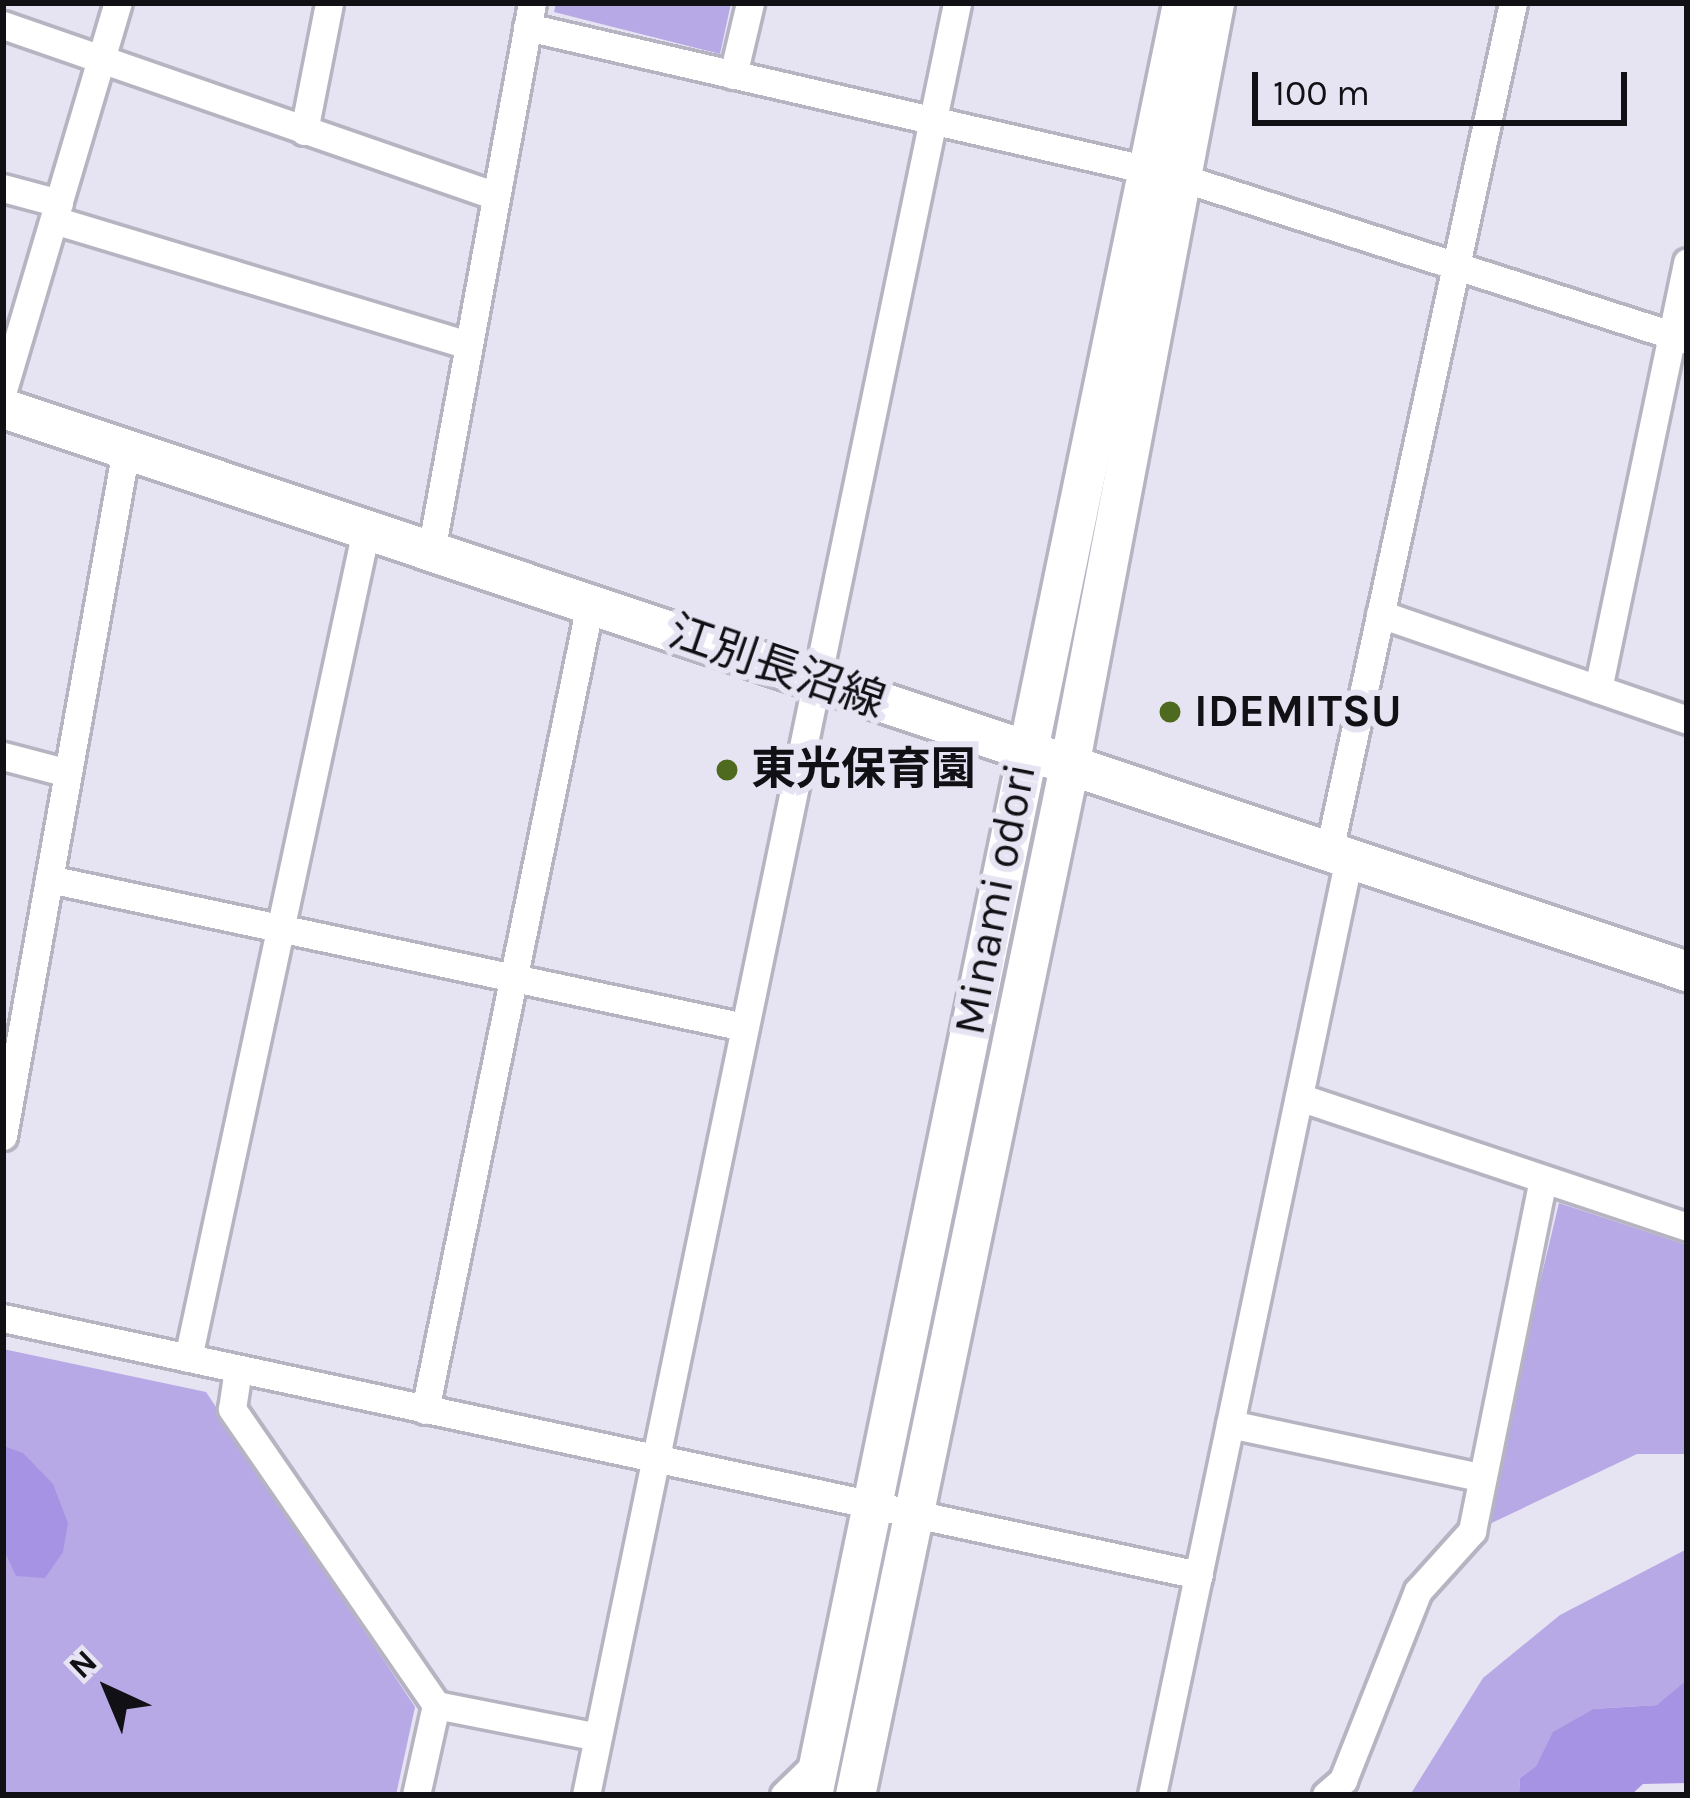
<!DOCTYPE html>
<html>
<head>
<meta charset="utf-8">
<style>
  body { margin:0 }
  #map { position:relative; width:1690px; height:1798px; overflow:hidden; background:#e6e3f2; font-family:Karla,"Noto Sans JP",sans-serif }
  div>[style] { position:absolute }
  .green>* { inset:0; background:#b7a9e5 }
  .water>* { inset:0; background:#a793e3 }
  .roads { filter:drop-shadow(3px 0 #b7b4c2) drop-shadow(-3px 0 #b7b4c2) drop-shadow(0 3px #b7b4c2) drop-shadow(0 -3px #b7b4c2) }
  .street>* { height:27px; margin:-13.5px; padding:0 13.5px; transform-origin:13.5px; border-radius:13.5px; background:#fff }
  .secondary>* { height:39px; margin:-19.5px; padding:0 19.5px; transform-origin:19.5px; border-radius:19.5px; background:#fff }
  .dots>* { width:33px; height:33px; translate:-50% -50%; box-sizing:border-box; border:6px solid #e6e3f2; border-radius:50% }
  span { translate:-50% -50%; white-space:nowrap; text-align:center; line-height:1.15; -webkit-text-stroke:12px #e6e3f2; paint-order:stroke }
  .street-label { font-size:45px; color:#111015 }
  .poi-label { font-size:45px; color:#111015; font-weight:700 }
  .left { translate:0 -50%; text-align:left }
  .frame { position:absolute; inset:0; border:6px solid #111015; pointer-events:none }
  .north { position:absolute; left:48px; top:1630px; width:120px; height:120px; -webkit-text-stroke:9px #e6e3f2; paint-order:stroke; rotate:316deg; font-size:33px; font-weight:700; line-height:48px; text-align:center; color:#111015 }
  .north::after { content:''; display:block; margin:auto; width:42px; height:54px; background:#111015; clip-path:polygon(50% 0,100% 100%,50% 72%,0 100%) }
  .scale { position:absolute; left:1252px; top:72px; width:375px; height:54px; box-sizing:border-box; border:6px solid #111015; border-top:0; padding-left:15px; font-size:36px; line-height:42px; white-space:nowrap; color:#111015; -webkit-text-stroke:9px #e6e3f2; paint-order:stroke }
</style>
</head>
<body>
<div id="map">
  <div class="green">
    <div style="clip-path:polygon(556px 3px,731px 3px,720px 54px,554px 12px)"></div>
    <div style="clip-path:polygon(1559px 1203px,1687px 1245px,1687px 1454px,1637px 1454px,1481px 1528px)"></div>
    <div style="clip-path:polygon(3px 1349px,206px 1392px,415px 1707px,396px 1795px,3px 1795px)"></div>
    <div style="clip-path:polygon(1687px 1549px,1687px 1680px,1673px 1695px,1657px 1705px,1593px 1709px,1554px 1732px,1536px 1766px,1520px 1778px,1519px 1795px,1410px 1795px,1483px 1678px,1560px 1615px)"></div>
  </div>
  <div class="water">
    <div style="clip-path:polygon(3px 1446px,23px 1453px,53px 1484px,68px 1523px,63px 1552px,45px 1578px,16px 1576px,3px 1548px)"></div>
    <div style="clip-path:polygon(1687px 1680px,1687px 1783px,1643px 1784px,1631px 1795px,1519px 1795px,1520px 1778px,1536px 1766px,1553px 1732px,1593px 1709px,1657px 1705px)"></div>
  </div>
  <div class="roads">
    <div class="street">
      <div style="left:3px;top:25px;width:522px;rotate:19.13deg"></div>
      <div style="left:527px;top:27px;width:669px;rotate:12.96deg"></div>
      <div style="left:1179px;top:177px;width:534px;rotate:17.79deg"></div>
      <div style="left:733px;top:75px;width:74px;rotate:-76.7deg"></div>
      <div style="left:304px;top:131px;width:130px;rotate:-78.9deg"></div>
      <div style="left:3px;top:188px;width:58px;rotate:15deg"></div>
      <div style="left:54px;top:220px;width:433px;rotate:16.8deg"></div>
      <div style="left:3px;top:390px;width:404px;rotate:-73.5deg"></div>
      <div style="left:431px;top:551px;width:557px;rotate:-79.56deg"></div>
      <div style="left:1380px;top:614px;width:325px;rotate:19deg"></div>
      <div style="left:1598px;top:689px;width:436px;rotate:-78.2deg"></div>
      <div style="left:3px;top:756px;width:67px;rotate:14.7deg"></div>
      <div style="left:1329px;top:851px;width:868px;rotate:-77.76deg"></div>
      <div style="left:49px;top:879px;width:711px;rotate:12.02deg"></div>
      <div style="left:1299px;top:1097px;width:409px;rotate:18.5deg"></div>
      <div style="left:3px;top:1136px;width:698px;rotate:-79.85deg"></div>
      <div style="left:3px;top:1318px;width:1223px;rotate:12.13deg"></div>
      <div style="left:188px;top:1358px;width:847px;rotate:-77.87deg"></div>
      <div style="left:238px;top:1369px;width:40px;rotate:98.5deg"></div>
      <div style="left:232px;top:1409px;width:359px;rotate:55.4deg"></div>
      <div style="left:436px;top:1705px;width:92px;rotate:102.5deg"></div>
      <div style="left:425px;top:1410px;width:823px;rotate:-78.43deg"></div>
      <div style="left:1230px;top:1424px;width:256px;rotate:12deg"></div>
      <div style="left:436px;top:1705px;width:164px;rotate:11.2deg"></div>
      <div style="left:586px;top:1795px;width:1830px;rotate:-78.3deg"></div>
      <div style="left:784px;top:1795px;width:50px;rotate:-44.2deg"></div>
      <div style="left:1152px;top:1795px;width:957px;rotate:-78.13deg"></div>
      <div style="left:1326px;top:1795px;width:23px;rotate:-41deg"></div>
      <div style="left:1343px;top:1780px;width:203px;rotate:-68.4deg"></div>
      <div style="left:1418px;top:1591px;width:81px;rotate:-48deg"></div>
      <div style="left:1472px;top:1531px;width:354px;rotate:-78.6deg"></div>
    </div>
    <div class="secondary">
      <div style="left:3px;top:408px;width:1776px;rotate:18.49deg"></div>
      <div style="left:812px;top:1795px;width:1830px;rotate:-78.33deg"></div>
      <div style="left:855px;top:1795px;width:1051px;rotate:-78.25deg"></div>
      <div style="left:1069px;top:766px;width:777px;rotate:-79.24deg"></div>
    </div>
  </div>
  <div class="dots">
    <div style="left:1170px;top:712px;background:#4e6a1e"></div>
    <div style="left:727px;top:770px;background:#4e6a1e"></div>
  </div>
  <div class="street-label">
    <span style="left:777px;top:667px;rotate:19deg">江別長沼線</span>
    <span style="left:995px;top:899px;rotate:-79deg">Minami odori</span>
  </div>
  <div class="poi-label">
    <span class="left" style="left:1194px;top:712px">IDEMITSU</span>
    <span class="left" style="left:751px;top:770px">東光保育園</span>
  </div>
  <div class="frame"></div>
  <div class="north">N</div>
  <div class="scale">100 m</div>
</div>
</body>
</html>
